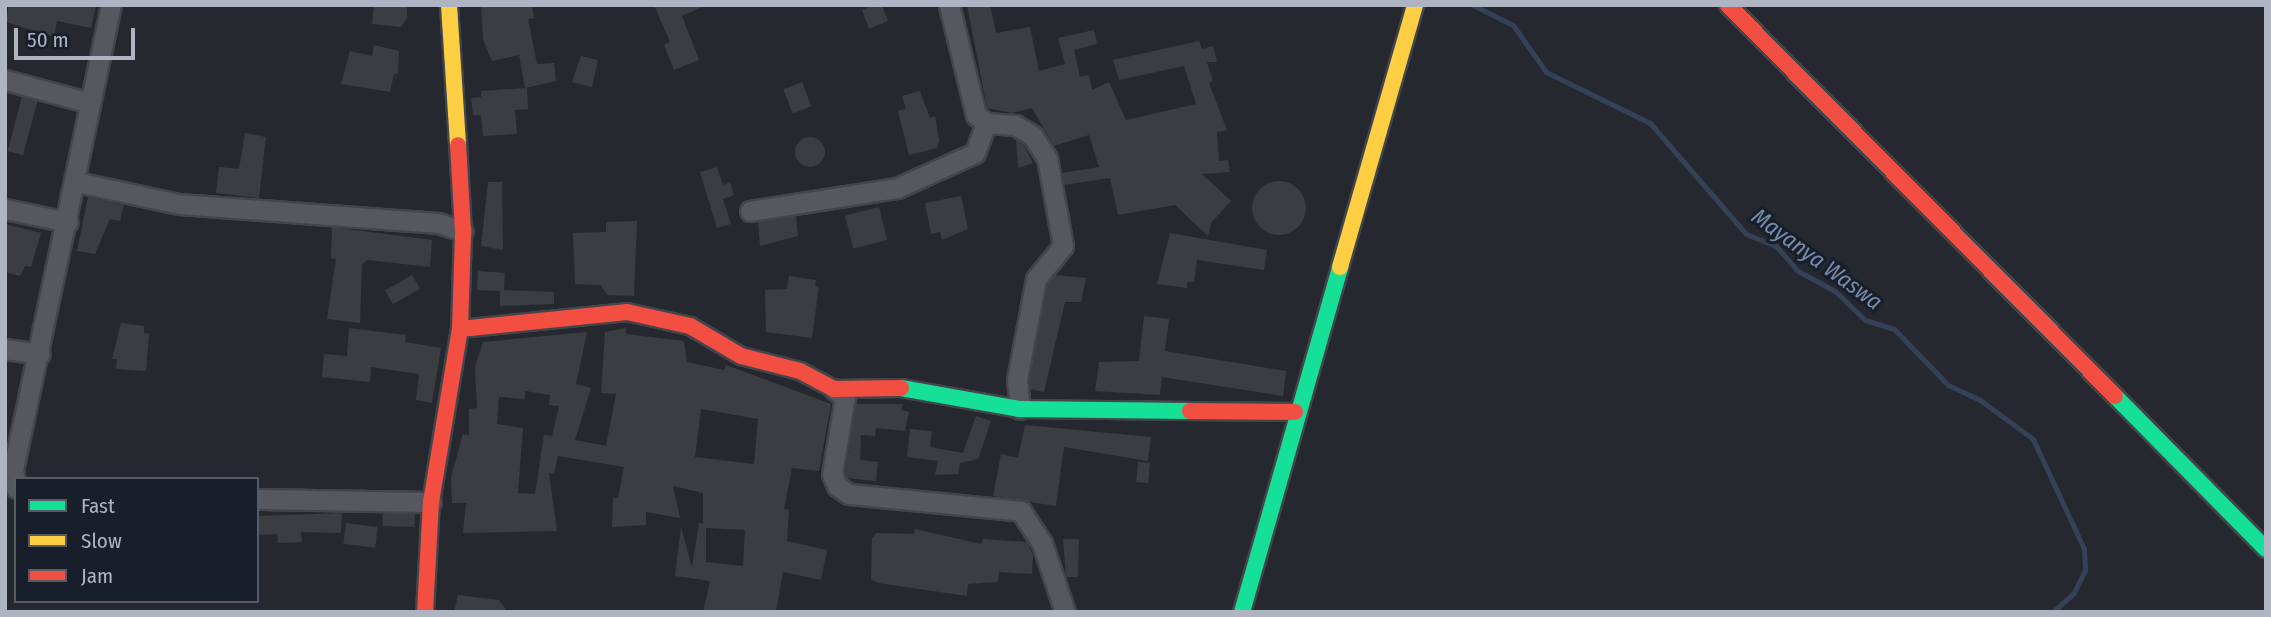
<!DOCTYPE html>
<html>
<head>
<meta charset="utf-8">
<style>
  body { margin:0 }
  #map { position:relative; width:2271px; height:617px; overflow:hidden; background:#25292f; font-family:"Fira Sans Condensed",sans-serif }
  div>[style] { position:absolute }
  .stream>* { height:5px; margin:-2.5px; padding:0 2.5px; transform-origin:2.5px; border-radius:2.5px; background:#344157 }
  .building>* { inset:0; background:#3a3e43; transform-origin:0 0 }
  .round { border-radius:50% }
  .roads { filter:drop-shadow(2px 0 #42454a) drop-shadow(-2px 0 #42454a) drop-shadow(0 2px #42454a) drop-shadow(0 -2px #42454a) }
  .street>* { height:19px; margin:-9.5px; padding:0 9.5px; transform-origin:9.5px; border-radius:9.5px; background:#55585e }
  .fast>* { height:16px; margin:-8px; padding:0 8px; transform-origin:8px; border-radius:8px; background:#16e098 }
  .slow>* { height:16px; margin:-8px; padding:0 8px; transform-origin:8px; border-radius:8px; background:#ffcf43 }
  .jam>* { height:16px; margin:-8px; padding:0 8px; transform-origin:8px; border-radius:8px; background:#f24e42 }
  span { translate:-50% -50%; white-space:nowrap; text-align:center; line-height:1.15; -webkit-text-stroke:6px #191f2a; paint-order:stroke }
  .water-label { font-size:23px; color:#778aaa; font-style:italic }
  .frame { position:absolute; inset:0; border:7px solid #aeb4c2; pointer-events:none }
  .legend { position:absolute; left:14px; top:477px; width:245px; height:126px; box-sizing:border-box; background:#191f2a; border:2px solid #555b67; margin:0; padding:9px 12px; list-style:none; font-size:21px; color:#aeb4c2 }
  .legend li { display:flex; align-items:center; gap:14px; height:35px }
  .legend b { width:35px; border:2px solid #555b67 }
  .scale { position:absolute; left:14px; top:28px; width:121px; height:32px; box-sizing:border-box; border:4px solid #aeb4c2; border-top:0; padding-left:9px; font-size:21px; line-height:24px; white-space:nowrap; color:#aeb4c2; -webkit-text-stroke:5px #191f2a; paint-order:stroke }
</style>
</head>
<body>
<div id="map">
  <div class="stream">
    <div style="left:1473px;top:5px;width:45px;rotate:26.6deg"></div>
    <div style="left:1513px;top:25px;width:57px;rotate:54.9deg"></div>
    <div style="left:1546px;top:72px;width:116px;rotate:26.1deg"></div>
    <div style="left:1650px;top:123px;width:147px;rotate:49.1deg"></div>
    <div style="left:1746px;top:234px;width:32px;rotate:22deg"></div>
    <div style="left:1776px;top:246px;width:33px;rotate:49deg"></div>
    <div style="left:1798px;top:271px;width:42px;rotate:28.4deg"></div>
    <div style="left:1835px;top:291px;width:42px;rotate:44deg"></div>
    <div style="left:1865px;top:320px;width:30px;rotate:17deg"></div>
    <div style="left:1894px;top:329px;width:78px;rotate:46deg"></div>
    <div style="left:1948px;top:385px;width:35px;rotate:25deg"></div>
    <div style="left:1980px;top:400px;width:66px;rotate:36.3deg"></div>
    <div style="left:2033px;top:439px;width:121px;rotate:65.1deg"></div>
    <div style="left:2084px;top:549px;width:21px;rotate:87deg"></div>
    <div style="left:2085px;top:570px;width:25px;rotate:116deg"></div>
    <div style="left:2074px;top:593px;width:29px;rotate:139deg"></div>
  </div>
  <div class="building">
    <div style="clip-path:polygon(9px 5px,96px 5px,91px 28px,57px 21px,54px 37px,6px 22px)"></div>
    <div style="clip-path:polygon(374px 5px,407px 5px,407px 18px,401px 27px,372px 24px)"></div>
    <div style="clip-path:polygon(481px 5px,532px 5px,534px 18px,528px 19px,537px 64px,554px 63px,556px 81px,525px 88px,519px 55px,492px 61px,483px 40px)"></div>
    <div style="clip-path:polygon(654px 5px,706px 5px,682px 16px,699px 60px,674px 70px,664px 45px,670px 42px)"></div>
    <div style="clip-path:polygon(873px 5px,882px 5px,888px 21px,869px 29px,862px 10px)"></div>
    <div style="clip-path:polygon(967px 5px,990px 5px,996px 33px,1030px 27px,1039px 71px,1065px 64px,1058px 38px,1094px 30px,1097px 44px,1074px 50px,1080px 77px,1089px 75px,1092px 90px,1109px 82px,1126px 120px,1196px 104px,1184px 66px,1119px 80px,1113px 60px,1199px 41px,1202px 49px,1213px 46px,1217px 62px,1207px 62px,1213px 81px,1209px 83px,1227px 130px,1217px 132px,1219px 161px,1228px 160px,1230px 172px,1202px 174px,1231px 201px,1211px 223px,1208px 236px,1175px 205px,1118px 215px,1110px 178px,1064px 185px,1062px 173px,1099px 167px,1089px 135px,1054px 146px,1032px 108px,1012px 113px,987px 108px)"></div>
    <div style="clip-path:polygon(374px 45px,399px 51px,398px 74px,394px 74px,390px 92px,341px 84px,350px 51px,372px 56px)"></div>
    <div style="clip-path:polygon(581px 56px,598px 60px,592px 87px,572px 82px)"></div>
    <div style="left:802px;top:82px;width:26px;height:20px;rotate:69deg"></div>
    <div style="clip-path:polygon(527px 88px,528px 109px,515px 110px,517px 134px,483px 136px,481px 115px,473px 115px,471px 98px,481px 97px,481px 91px)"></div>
    <div style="clip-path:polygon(920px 91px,930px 118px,935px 116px,939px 140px,937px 148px,909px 155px,898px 111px,906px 109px,902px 96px)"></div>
    <div style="left:22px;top:97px;width:16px;height:56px;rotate:15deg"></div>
    <div style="clip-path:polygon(245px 133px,266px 137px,259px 198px,216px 193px,219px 167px,239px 169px)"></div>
    <div class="round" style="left:795px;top:137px;width:30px;height:30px"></div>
    <div style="clip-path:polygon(1016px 140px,1024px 145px,1033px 163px,1018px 168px)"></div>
    <div style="clip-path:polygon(717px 167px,723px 185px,730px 182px,734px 195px,723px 199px,731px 224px,717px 228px,700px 172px)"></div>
    <div class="round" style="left:1252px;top:181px;width:54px;height:54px"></div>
    <div style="clip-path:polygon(488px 182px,502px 182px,503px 250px,481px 246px)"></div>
    <div style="clip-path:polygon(961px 196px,968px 229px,942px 240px,940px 232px,931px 234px,925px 203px)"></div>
    <div style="clip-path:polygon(88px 197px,124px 205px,120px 221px,110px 219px,95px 254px,77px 251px)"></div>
    <div style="left:879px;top:207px;width:34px;height:35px;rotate:76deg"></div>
    <div style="clip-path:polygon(796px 216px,798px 236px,760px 246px,758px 222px)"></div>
    <div style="clip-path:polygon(637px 221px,634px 296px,607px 295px,601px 285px,575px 284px,573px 233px,606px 232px,606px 222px)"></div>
    <div style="clip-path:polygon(5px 224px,41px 233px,31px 267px,25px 266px,20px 276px,5px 272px)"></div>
    <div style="clip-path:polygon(332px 227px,432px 240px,430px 267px,368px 260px,362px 264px,360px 323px,327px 319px,336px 259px,331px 258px)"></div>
    <div style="clip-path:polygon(1170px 233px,1267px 250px,1264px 270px,1197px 260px,1194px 282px,1187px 282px,1187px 288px,1157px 284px)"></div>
    <div style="clip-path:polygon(478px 271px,505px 273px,504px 290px,554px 292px,554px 304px,500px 306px,500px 291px,477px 290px)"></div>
    <div style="left:412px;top:275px;width:16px;height:31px;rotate:60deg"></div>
    <div style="clip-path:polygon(1055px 275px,1086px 278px,1081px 302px,1065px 302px,1044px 392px,1030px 389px,1029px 381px,1047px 284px)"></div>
    <div style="clip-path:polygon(789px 276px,816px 280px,815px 287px,819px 286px,812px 338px,766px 332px,765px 290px,787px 289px)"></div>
    <div style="clip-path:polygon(1144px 316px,1169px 319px,1165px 351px,1286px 371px,1283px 396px,1162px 377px,1160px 395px,1095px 391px,1099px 362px,1139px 361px)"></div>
    <div style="clip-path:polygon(121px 323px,144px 326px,144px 333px,149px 334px,146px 371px,116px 369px,117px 359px,112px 359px)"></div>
    <div style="clip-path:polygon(349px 328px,406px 335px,405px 342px,441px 348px,432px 403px,416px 400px,419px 374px,371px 367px,370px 382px,322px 377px,324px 354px,347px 356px)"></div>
    <div style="clip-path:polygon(evenodd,626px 328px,626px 334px,684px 341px,687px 362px,724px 370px,726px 365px,831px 404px,819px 471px,792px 468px,784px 509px,789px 510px,787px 541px,827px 550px,821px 580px,783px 572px,776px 611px,703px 612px,710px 581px,675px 576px,681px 527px,692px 567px,699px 523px,703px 524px,703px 493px,673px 486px,680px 518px,646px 512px,646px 525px,612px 527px,613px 498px,618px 498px,624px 467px,558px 456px,554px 474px,549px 473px,557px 531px,463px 533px,466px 503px,452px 503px,451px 477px,463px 434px,469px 435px,469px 409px,477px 408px,475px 367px,483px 342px,587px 332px,576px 384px,591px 388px,575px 440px,606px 446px,616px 394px,601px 393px,605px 332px,626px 328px,525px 391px,550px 395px,549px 405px,559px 406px,552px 436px,544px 435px,535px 494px,518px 493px,523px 428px,497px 424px,499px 397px,525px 399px,525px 391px,626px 328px,701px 409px,758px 419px,754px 464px,695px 457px,701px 409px,626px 328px,706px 528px,745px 530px,743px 566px,706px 562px,706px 528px)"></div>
    <div style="clip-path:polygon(856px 404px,903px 404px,901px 410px,909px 412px,905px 431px,876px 428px,875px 436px,861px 435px,860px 460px,878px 462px,876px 481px,847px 478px,845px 473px)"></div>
    <div style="clip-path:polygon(976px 416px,991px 421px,978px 459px,960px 463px,958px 474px,935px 475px,938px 461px,907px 457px,910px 429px,932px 431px,930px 447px,963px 453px)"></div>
    <div style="clip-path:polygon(1025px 425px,1151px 437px,1148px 461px,1064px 447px,1056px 506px,993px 496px,1001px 454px,1018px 458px)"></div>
    <div style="left:1138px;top:462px;width:12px;height:20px;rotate:5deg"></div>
    <div style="clip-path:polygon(342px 513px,341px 533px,301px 532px,302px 542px,278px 543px,277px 534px,257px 535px,257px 516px)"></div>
    <div style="left:383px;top:513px;width:32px;height:13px;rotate:2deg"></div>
    <div style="left:346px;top:523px;width:32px;height:21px;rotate:7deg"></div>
    <div style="clip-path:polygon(915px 529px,981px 544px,983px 539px,1027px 542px,1033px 555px,1032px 574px,999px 572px,998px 582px,968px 584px,967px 596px,878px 583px,871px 579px,872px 538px,877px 533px,914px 534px)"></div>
    <div style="clip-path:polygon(1063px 539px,1079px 539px,1078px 577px,1066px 577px)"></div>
    <div style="clip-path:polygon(458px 595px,499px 600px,508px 612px,454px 612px)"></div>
  </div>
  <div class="roads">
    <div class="street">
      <div style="left:949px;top:5px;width:113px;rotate:76.2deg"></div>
      <div style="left:976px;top:115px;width:13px;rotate:39deg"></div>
      <div style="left:986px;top:123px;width:29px;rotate:4deg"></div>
      <div style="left:1015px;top:125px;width:21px;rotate:31deg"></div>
      <div style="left:1033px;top:136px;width:26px;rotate:58deg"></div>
      <div style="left:1047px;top:158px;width:89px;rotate:79.7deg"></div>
      <div style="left:1063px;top:246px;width:43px;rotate:129.3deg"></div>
      <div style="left:1036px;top:279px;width:103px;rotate:100.7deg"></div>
      <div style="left:1017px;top:380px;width:29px;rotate:84deg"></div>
      <div style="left:5px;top:80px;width:88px;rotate:15.1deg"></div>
      <div style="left:77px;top:182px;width:104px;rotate:12.2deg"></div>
      <div style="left:179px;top:204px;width:260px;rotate:4.2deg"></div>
      <div style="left:438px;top:223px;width:26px;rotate:18deg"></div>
      <div style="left:5px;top:209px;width:64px;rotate:11.7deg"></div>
      <div style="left:750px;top:211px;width:149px;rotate:-8.9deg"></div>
      <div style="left:897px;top:188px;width:85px;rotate:-24.2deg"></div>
      <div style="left:975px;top:153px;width:32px;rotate:-70deg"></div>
      <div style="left:5px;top:349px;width:35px;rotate:8deg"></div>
      <div style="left:834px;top:389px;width:14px;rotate:36deg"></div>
      <div style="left:845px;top:397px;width:78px;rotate:99.6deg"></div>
      <div style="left:832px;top:474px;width:13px;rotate:67deg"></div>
      <div style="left:837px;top:486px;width:14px;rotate:34deg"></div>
      <div style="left:849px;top:494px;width:173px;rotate:5.6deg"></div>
      <div style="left:1021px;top:511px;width:38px;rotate:57deg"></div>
      <div style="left:1042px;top:543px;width:73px;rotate:71.6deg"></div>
      <div style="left:16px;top:488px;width:18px;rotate:-99deg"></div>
      <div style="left:13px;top:470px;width:475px;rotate:-78.1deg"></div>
      <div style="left:257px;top:499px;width:174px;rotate:1deg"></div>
    </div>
    <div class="fast">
      <div style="left:901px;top:388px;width:121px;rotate:10deg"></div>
      <div style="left:1020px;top:409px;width:170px;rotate:0.7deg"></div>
      <div style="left:2115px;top:396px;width:215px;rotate:45.4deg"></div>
      <div style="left:1242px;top:612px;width:359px;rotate:-74.1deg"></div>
    </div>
    <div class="slow">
      <div style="left:449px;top:5px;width:140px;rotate:86.3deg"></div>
      <div style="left:1340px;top:267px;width:273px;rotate:-74deg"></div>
    </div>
    <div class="jam">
      <div style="left:1728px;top:5px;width:550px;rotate:45.29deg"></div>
      <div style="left:460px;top:329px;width:168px;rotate:-5.8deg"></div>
      <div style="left:627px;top:312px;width:65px;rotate:12.5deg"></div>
      <div style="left:690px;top:326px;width:59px;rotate:30.5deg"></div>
      <div style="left:741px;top:356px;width:61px;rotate:14.3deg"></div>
      <div style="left:800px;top:371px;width:38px;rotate:28deg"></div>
      <div style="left:834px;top:389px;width:67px;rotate:-0.9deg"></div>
      <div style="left:1190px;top:411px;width:105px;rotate:0.5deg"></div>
      <div style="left:425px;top:612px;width:110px;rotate:-86.9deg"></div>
      <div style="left:431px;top:502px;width:175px;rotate:-80.5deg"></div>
      <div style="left:460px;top:329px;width:98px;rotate:-88.2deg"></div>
      <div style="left:463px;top:231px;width:86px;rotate:-93.3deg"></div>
    </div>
  </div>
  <div class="water-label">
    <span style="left:1817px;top:259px;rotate:36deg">Mayanya Waswa</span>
  </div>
  <div class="frame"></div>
  <ul class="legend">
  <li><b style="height:9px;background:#16e098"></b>Fast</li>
  <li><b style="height:9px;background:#ffcf43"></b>Slow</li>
  <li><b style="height:9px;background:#f24e42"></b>Jam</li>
  </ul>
  <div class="scale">50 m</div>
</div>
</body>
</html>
